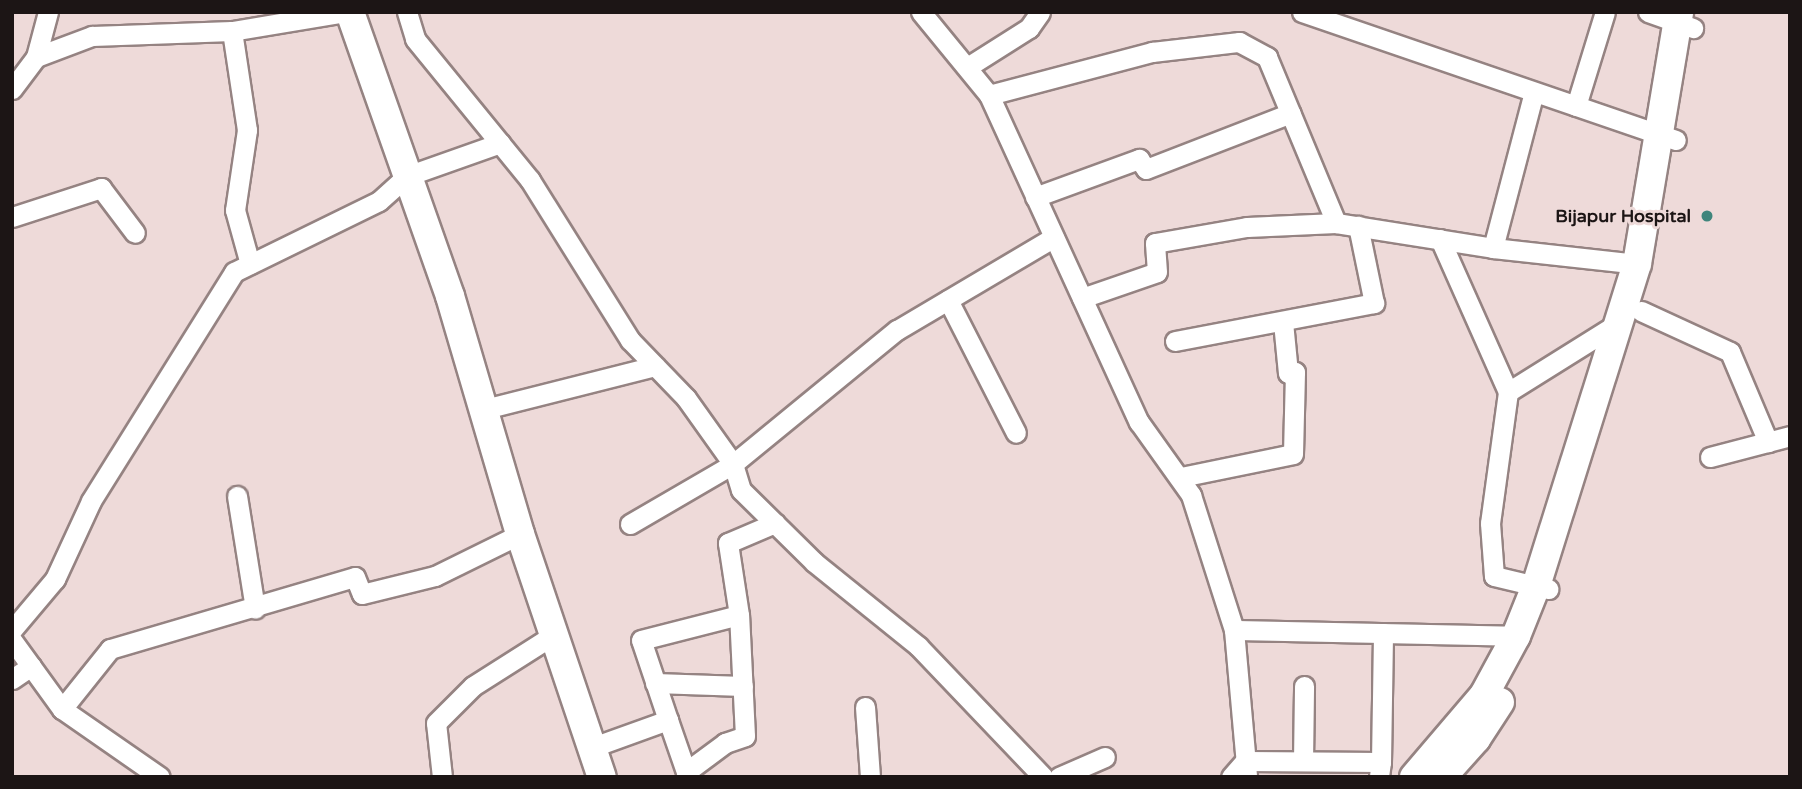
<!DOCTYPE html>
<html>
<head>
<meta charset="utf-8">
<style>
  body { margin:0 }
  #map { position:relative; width:1802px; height:789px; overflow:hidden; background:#eedad9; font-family:"Varela Round",sans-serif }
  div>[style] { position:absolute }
  .roads { filter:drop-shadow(2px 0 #958382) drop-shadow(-2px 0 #958382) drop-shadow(0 2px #958382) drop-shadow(0 -2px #958382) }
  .street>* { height:19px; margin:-9.5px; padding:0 9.5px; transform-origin:9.5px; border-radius:9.5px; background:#fff }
  .secondary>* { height:28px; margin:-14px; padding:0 14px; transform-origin:14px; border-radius:14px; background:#fff }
  .dots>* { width:19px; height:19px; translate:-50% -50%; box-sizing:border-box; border:4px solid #eedad9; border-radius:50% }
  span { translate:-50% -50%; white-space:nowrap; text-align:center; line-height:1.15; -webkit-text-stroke:6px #eedad9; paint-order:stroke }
  .poi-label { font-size:18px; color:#1c1515; font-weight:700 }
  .right { translate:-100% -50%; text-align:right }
  .frame { position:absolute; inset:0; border:14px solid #1c1515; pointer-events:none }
</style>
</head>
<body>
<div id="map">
  <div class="roads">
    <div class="street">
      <div style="left:407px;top:12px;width:28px;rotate:73deg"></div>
      <div style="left:415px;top:39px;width:182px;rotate:50.8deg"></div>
      <div style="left:530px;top:180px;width:189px;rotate:58deg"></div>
      <div style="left:630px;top:340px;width:81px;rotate:46deg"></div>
      <div style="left:686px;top:398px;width:81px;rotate:54.5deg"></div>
      <div style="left:733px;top:464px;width:212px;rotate:-39.3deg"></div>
      <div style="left:897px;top:330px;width:182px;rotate:-30.6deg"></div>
      <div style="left:921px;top:12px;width:107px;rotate:50.7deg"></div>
      <div style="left:989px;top:95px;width:360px;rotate:65.4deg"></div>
      <div style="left:1139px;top:422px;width:90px;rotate:54.5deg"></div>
      <div style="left:1191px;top:495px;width:142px;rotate:72.3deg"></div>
      <div style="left:1234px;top:630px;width:148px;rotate:84.9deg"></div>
      <div style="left:1302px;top:12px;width:395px;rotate:18.9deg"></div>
      <div style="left:1648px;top:12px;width:48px;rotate:19.6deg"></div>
      <div style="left:232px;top:31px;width:100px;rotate:81.4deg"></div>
      <div style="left:247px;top:130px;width:81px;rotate:98.5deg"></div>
      <div style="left:235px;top:210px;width:56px;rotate:74.5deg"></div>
      <div style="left:36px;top:57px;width:60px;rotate:-20.6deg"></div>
      <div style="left:92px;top:36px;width:140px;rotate:-2deg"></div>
      <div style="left:232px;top:31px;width:116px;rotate:-9.5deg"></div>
      <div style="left:969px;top:66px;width:71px;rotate:-32.3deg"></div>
      <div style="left:1029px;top:28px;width:19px;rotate:-55deg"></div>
      <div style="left:12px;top:89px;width:40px;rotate:-53deg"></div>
      <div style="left:36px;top:57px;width:47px;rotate:-75.1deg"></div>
      <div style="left:989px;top:95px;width:169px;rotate:-14.8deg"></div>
      <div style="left:1152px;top:52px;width:88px;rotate:-6.6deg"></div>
      <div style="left:1239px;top:42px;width:32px;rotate:28deg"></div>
      <div style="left:1267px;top:57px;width:180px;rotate:67.4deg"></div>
      <div style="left:1336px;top:223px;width:159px;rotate:9deg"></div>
      <div style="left:1493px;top:248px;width:145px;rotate:6.3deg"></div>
      <div style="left:1576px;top:106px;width:98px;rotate:-72.9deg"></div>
      <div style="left:1035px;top:197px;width:111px;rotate:-20.1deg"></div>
      <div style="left:1139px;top:159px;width:12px;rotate:55deg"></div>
      <div style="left:1146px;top:169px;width:155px;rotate:-21.1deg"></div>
      <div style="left:12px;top:217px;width:94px;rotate:-18deg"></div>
      <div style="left:101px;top:188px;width:56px;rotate:52.9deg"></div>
      <div style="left:1440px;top:239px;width:167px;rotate:66deg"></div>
      <div style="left:1508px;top:392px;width:132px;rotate:-32deg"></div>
      <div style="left:1493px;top:248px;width:161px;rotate:-75.3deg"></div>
      <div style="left:1082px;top:298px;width:79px;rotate:-19.1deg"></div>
      <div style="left:1157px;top:272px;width:29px;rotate:-94deg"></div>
      <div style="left:1155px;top:243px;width:93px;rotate:-9.9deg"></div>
      <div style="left:1247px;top:227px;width:89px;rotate:-2.6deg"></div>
      <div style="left:948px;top:300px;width:149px;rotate:62.9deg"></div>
      <div style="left:1641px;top:311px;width:98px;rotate:24.7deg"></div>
      <div style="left:1730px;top:352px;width:98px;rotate:67.1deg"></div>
      <div style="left:1175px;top:341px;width:203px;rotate:-10.8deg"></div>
      <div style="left:1374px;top:303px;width:79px;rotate:-101.7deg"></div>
      <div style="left:1508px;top:392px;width:132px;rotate:97.8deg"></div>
      <div style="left:1490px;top:523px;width:53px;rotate:85.7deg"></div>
      <div style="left:1494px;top:576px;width:56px;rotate:13.5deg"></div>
      <div style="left:485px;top:409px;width:175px;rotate:-14.2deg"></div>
      <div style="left:1710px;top:457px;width:83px;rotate:-14.7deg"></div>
      <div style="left:1181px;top:477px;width:114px;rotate:-11.6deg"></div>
      <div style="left:1293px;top:454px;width:82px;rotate:-88.6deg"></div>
      <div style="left:1295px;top:372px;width:7px;rotate:172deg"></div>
      <div style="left:1288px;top:373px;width:51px;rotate:-95.6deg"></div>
      <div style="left:237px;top:496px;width:114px;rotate:80.9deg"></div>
      <div style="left:630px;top:524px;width:119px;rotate:-30.2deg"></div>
      <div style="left:733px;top:464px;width:27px;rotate:73deg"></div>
      <div style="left:741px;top:490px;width:103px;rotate:44.6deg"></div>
      <div style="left:814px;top:562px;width:134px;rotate:38.9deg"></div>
      <div style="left:918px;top:646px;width:181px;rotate:46.3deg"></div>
      <div style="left:12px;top:630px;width:67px;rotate:-49.9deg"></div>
      <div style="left:55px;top:579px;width:86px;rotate:-65.2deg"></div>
      <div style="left:91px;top:501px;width:270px;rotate:-58deg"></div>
      <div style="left:234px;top:272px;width:161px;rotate:-26.1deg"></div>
      <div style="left:379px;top:201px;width:38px;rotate:-42deg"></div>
      <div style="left:407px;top:176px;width:99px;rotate:-19.5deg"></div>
      <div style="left:1234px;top:630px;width:282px;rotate:1.2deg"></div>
      <div style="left:12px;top:640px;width:85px;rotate:54.1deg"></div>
      <div style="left:62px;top:709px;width:119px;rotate:34.8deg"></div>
      <div style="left:12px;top:679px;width:23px;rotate:-34deg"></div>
      <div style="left:655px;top:683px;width:88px;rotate:2deg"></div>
      <div style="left:865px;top:707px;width:70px;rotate:85.9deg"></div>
      <div style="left:62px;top:709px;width:77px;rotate:-51.3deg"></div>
      <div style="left:110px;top:649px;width:255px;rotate:-16.4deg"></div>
      <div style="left:355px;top:577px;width:18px;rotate:68deg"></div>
      <div style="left:362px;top:594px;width:75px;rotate:-13.9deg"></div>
      <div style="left:435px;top:576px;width:95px;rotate:-26.3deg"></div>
      <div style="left:668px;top:720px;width:84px;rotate:-108.6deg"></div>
      <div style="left:641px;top:640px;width:101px;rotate:-14.3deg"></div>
      <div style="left:593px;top:747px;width:80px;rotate:-19.8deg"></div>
      <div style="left:668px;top:720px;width:55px;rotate:70.9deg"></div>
      <div style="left:686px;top:772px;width:49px;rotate:-36.6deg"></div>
      <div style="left:725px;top:743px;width:21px;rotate:-19deg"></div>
      <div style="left:745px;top:736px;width:121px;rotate:-92.8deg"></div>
      <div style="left:739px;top:615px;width:73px;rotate:-98.7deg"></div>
      <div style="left:728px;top:543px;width:51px;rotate:-23.1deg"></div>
      <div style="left:1303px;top:761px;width:75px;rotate:-89.2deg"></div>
      <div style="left:1381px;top:762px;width:129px;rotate:-89.1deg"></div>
      <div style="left:442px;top:777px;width:54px;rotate:-96.3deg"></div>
      <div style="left:436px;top:723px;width:52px;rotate:-45deg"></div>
      <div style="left:473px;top:686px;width:97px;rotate:-32.4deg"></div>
      <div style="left:1059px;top:777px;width:50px;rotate:-23.5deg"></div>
      <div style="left:1231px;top:777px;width:21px;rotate:-49deg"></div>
      <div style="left:1245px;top:761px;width:136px;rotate:0.4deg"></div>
      <div style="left:1381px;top:762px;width:15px;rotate:98deg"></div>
    </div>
    <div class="secondary">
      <div style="left:350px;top:12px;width:301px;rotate:70.6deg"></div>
      <div style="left:450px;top:296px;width:248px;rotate:73.6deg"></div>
      <div style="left:520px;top:534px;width:256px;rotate:71.4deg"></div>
      <div style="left:1414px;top:777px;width:108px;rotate:-49.5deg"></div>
      <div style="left:1484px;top:695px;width:67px;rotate:-61.5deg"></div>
      <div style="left:1516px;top:636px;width:54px;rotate:-68.2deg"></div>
      <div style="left:1536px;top:586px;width:337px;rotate:-72.6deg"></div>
      <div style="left:1637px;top:264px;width:255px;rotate:-80.5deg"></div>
      <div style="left:1442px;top:777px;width:51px;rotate:-48.2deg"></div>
      <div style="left:1476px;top:739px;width:44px;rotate:-57deg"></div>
    </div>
  </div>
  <div class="dots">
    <div style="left:1707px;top:216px;background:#3f857c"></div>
  </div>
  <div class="poi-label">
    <span class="right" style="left:1691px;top:216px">Bijapur Hospital</span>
  </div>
  <div class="frame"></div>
</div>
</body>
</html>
